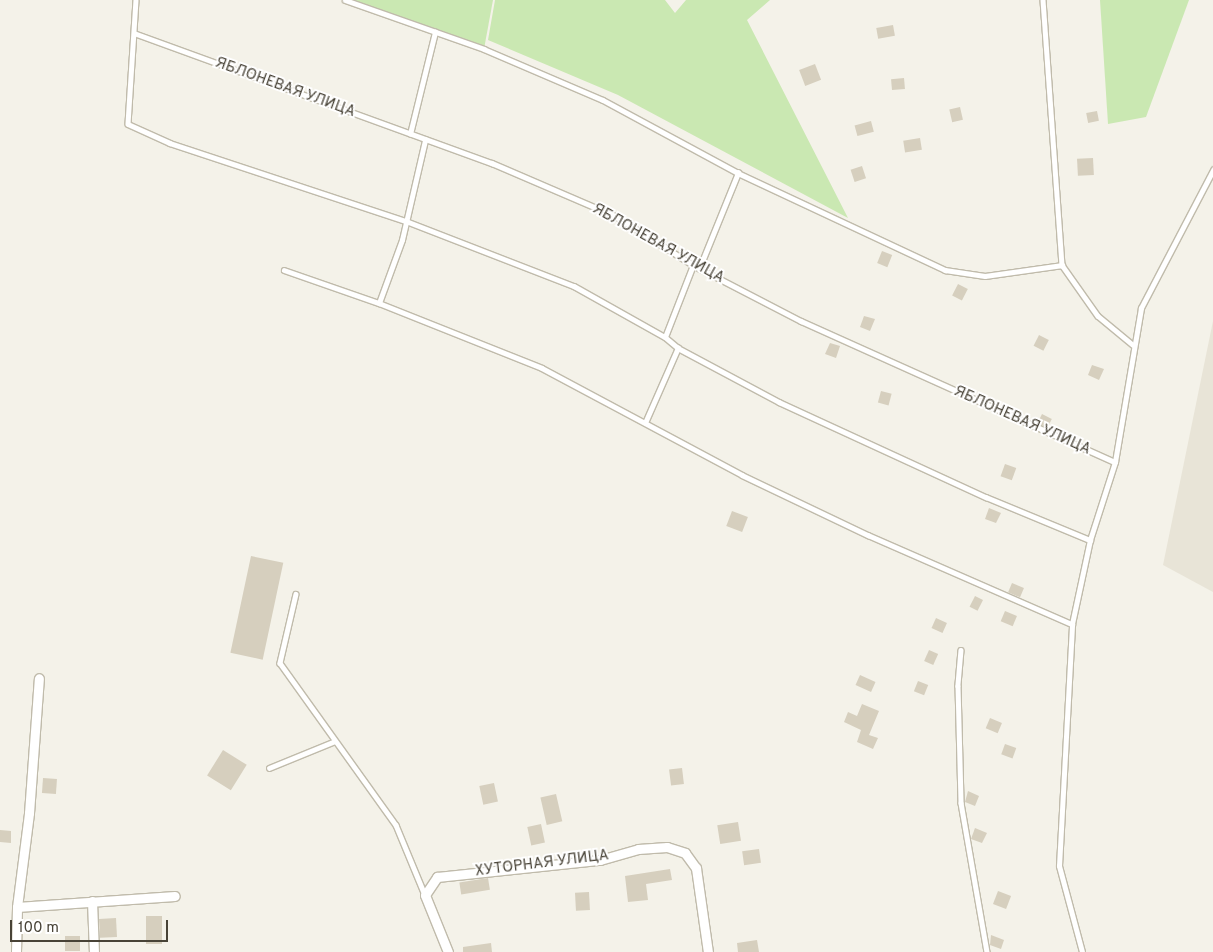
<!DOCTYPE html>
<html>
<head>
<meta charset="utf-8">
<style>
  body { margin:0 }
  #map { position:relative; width:1213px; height:952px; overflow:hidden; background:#f4f2e9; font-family:Overpass,sans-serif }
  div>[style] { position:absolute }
  .residential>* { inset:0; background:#e8e4d7 }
  .green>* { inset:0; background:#cae8b2 }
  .building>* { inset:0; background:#d6cfbe; transform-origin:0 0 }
  .roads { filter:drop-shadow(1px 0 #c0bbab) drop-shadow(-1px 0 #c0bbab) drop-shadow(0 1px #c0bbab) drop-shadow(0 -1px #c0bbab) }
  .lane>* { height:4.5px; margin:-2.25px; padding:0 2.25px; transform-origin:2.25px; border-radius:2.25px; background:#fff }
  .street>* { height:9px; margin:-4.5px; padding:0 4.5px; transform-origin:4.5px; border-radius:4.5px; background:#fff }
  span { translate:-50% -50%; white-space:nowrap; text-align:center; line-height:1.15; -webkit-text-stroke:4px #fff; paint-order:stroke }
  .street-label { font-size:15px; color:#484337 }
  .scale { position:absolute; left:10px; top:920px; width:158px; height:22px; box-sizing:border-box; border:2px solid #484337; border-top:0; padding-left:6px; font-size:15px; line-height:18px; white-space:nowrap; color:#484337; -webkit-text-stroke:4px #fff; paint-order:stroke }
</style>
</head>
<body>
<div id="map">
  <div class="residential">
    <div style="clip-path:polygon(1213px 321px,1213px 592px,1163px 565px)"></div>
  </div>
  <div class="green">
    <div style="clip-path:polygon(345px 0,493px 0,484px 49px)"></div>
    <div style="clip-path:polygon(495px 0,665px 0,675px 13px,686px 0,770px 0,747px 20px,848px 218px,618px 95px,488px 40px)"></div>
    <div style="clip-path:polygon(1100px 0,1189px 0,1146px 117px,1108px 124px)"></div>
  </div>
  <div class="building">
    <div style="left:893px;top:25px;width:11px;height:17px;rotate:80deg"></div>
    <div style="left:815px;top:64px;width:17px;height:17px;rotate:69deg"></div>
    <div style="left:904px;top:78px;width:11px;height:13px;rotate:85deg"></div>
    <div style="left:960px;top:107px;width:13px;height:11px;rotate:77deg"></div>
    <div style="left:1097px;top:111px;width:10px;height:11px;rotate:79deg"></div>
    <div style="left:871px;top:121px;width:11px;height:17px;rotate:75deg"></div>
    <div style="left:920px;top:138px;width:12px;height:17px;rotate:81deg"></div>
    <div style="left:1093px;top:158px;width:17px;height:16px;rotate:87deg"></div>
    <div style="left:862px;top:166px;width:13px;height:12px;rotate:72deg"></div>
    <div style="left:882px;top:251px;width:11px;height:13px;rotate:22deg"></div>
    <div style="left:958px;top:284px;width:11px;height:13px;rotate:27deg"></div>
    <div style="clip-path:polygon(864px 316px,875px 319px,870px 331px,860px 327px)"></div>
    <div style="left:1039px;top:335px;width:11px;height:12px;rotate:27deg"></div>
    <div style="clip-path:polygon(830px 343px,840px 346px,836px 358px,825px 354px)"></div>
    <div style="clip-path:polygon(1092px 365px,1104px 369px,1099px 380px,1088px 375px)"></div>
    <div style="left:881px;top:391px;width:11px;height:12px;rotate:15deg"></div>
    <div style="left:1042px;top:414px;width:11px;height:10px;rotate:27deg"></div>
    <div style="left:1005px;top:464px;width:12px;height:13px;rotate:20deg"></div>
    <div style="clip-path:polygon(989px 508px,1001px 513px,996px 523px,985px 519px)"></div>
    <div style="left:732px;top:511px;width:17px;height:16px;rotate:21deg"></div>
    <div style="left:251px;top:556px;width:33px;height:99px;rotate:12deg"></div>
    <div style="left:1012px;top:583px;width:13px;height:10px;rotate:23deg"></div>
    <div style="left:975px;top:596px;width:9px;height:12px;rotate:27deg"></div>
    <div style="left:1005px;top:611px;width:13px;height:11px;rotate:23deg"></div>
    <div style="left:936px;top:618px;width:12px;height:11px;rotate:24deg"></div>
    <div style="left:929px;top:650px;width:10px;height:12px;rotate:24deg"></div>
    <div style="left:860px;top:675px;width:17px;height:11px;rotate:24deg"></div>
    <div style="left:918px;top:681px;width:11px;height:11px;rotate:22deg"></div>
    <div style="clip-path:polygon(862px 704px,879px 711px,869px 735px,878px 738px,873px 749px,857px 742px,861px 730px,844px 722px,848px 712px,857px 716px)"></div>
    <div style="left:990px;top:718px;width:13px;height:11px;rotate:23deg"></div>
    <div style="left:1005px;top:744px;width:12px;height:11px;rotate:20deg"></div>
    <div style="left:223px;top:750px;width:28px;height:30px;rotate:32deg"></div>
    <div style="left:682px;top:768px;width:16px;height:13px;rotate:83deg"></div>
    <div style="left:43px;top:778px;width:14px;height:15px;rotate:4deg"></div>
    <div style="left:494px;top:783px;width:19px;height:15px;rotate:78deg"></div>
    <div style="clip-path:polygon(968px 791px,979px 796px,975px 806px,965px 802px)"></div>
    <div style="left:556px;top:794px;width:28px;height:16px;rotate:77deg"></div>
    <div style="left:738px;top:822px;width:19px;height:21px;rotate:81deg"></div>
    <div style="left:541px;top:824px;width:19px;height:14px;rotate:78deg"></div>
    <div style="clip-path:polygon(975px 828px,987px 833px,982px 843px,971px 839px)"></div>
    <div style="clip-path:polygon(0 830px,11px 831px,11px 843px,0 842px)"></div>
    <div style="left:759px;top:849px;width:14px;height:17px;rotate:82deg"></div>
    <div style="clip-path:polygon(670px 869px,672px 880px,646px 884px,648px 900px,628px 902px,625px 876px)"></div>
    <div style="left:488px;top:878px;width:12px;height:29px;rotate:81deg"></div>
    <div style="left:998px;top:891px;width:14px;height:14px;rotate:21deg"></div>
    <div style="left:589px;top:892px;width:18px;height:14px;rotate:87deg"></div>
    <div style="left:146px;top:916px;width:16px;height:28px"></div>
    <div style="left:116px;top:918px;width:19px;height:17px;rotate:87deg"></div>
    <div style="clip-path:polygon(991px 935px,1004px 940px,1001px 949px,990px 945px)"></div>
    <div style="left:80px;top:936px;width:15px;height:15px;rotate:90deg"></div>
    <div style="clip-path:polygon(757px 940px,759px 952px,738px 952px,737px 943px)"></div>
    <div style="clip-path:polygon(491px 943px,492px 952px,463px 952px,463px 947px)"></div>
  </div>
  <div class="roads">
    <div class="lane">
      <div style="left:136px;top:0;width:124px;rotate:93.7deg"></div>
      <div style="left:128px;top:124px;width:46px;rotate:24.3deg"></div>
      <div style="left:170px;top:143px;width:249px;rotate:18.3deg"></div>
      <div style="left:406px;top:221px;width:180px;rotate:21.2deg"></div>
      <div style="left:574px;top:286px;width:104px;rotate:29.3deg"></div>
      <div style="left:665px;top:337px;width:17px;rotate:40deg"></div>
      <div style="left:678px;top:348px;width:115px;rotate:28.1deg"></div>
      <div style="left:779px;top:402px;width:228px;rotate:24.7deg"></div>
      <div style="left:986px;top:497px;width:113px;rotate:22.5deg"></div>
      <div style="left:345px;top:0;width:147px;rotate:19.4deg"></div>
      <div style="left:484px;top:49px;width:129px;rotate:23.2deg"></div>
      <div style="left:603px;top:100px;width:153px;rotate:28.4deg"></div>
      <div style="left:738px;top:173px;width:229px;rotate:25.1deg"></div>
      <div style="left:945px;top:270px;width:40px;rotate:8.5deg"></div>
      <div style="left:985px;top:276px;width:78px;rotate:-8.1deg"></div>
      <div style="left:1062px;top:265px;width:62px;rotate:54.8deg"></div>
      <div style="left:1098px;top:316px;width:45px;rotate:39.6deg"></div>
      <div style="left:1043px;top:0;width:266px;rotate:85.9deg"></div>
      <div style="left:134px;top:33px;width:381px;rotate:20deg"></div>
      <div style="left:492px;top:163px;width:134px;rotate:23.3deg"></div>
      <div style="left:615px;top:216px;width:92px;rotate:32.1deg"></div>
      <div style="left:693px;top:265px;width:122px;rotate:27.4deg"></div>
      <div style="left:801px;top:321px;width:344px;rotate:24.2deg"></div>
      <div style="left:410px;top:134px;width:105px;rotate:-76.2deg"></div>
      <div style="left:699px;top:269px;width:104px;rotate:-67.9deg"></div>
      <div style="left:284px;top:270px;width:101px;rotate:19.2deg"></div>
      <div style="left:379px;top:303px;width:175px;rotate:21.7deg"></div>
      <div style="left:542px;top:368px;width:227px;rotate:28.1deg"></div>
      <div style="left:742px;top:475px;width:140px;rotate:25.5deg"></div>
      <div style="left:868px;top:535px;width:223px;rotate:23.6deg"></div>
      <div style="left:379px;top:303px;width:67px;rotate:-69.9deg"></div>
      <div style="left:402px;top:240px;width:103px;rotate:-77deg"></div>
      <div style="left:665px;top:337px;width:77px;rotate:-68.7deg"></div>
      <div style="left:645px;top:423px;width:82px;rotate:-66.3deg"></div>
      <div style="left:296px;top:594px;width:71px;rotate:103.1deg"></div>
      <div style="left:280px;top:663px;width:199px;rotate:54.4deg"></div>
      <div style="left:396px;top:825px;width:76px;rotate:67.5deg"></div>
      <div style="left:961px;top:650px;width:36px;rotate:95deg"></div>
      <div style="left:958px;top:686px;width:117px;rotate:88.5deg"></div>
      <div style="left:961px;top:803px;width:151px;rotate:80.1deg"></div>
      <div style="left:269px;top:768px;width:71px;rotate:-22.2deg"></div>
      <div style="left:1082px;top:952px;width:89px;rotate:-105deg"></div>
      <div style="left:1059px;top:866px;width:242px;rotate:-86.9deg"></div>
      <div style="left:1072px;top:624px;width:86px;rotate:-77.9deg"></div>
      <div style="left:1090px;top:540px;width:82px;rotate:-72.2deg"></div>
      <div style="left:1115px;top:462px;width:156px;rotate:-80.4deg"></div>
      <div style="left:1141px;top:308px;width:156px;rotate:-62.4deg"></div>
    </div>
    <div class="street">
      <div style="left:92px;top:901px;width:51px;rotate:87.8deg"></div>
      <div style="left:17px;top:907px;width:158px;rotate:-4deg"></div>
      <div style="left:16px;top:952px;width:45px;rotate:-88.7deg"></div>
      <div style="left:17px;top:907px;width:95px;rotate:-82.7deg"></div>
      <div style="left:29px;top:813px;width:135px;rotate:-85.8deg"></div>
      <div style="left:448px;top:952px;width:61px;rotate:-112deg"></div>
      <div style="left:425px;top:895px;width:22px;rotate:-56deg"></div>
      <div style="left:437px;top:877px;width:164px;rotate:-6deg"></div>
      <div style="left:600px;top:860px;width:40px;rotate:-16deg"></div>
      <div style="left:638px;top:849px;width:29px;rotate:-4deg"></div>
      <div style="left:667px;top:847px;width:19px;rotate:18deg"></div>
      <div style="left:685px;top:853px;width:19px;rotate:54deg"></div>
      <div style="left:696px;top:868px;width:85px;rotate:81.9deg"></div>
    </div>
  </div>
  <div class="street-label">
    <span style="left:285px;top:88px;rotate:20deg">ЯБЛОНЕВАЯ УЛИЦА</span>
    <span style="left:658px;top:244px;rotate:29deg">ЯБЛОНЕВАЯ УЛИЦА</span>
    <span style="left:1022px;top:421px;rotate:24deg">ЯБЛОНЕВАЯ УЛИЦА</span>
    <span style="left:542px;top:864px;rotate:-7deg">ХУТОРНАЯ УЛИЦА</span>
  </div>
  <div class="scale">100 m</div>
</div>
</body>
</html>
